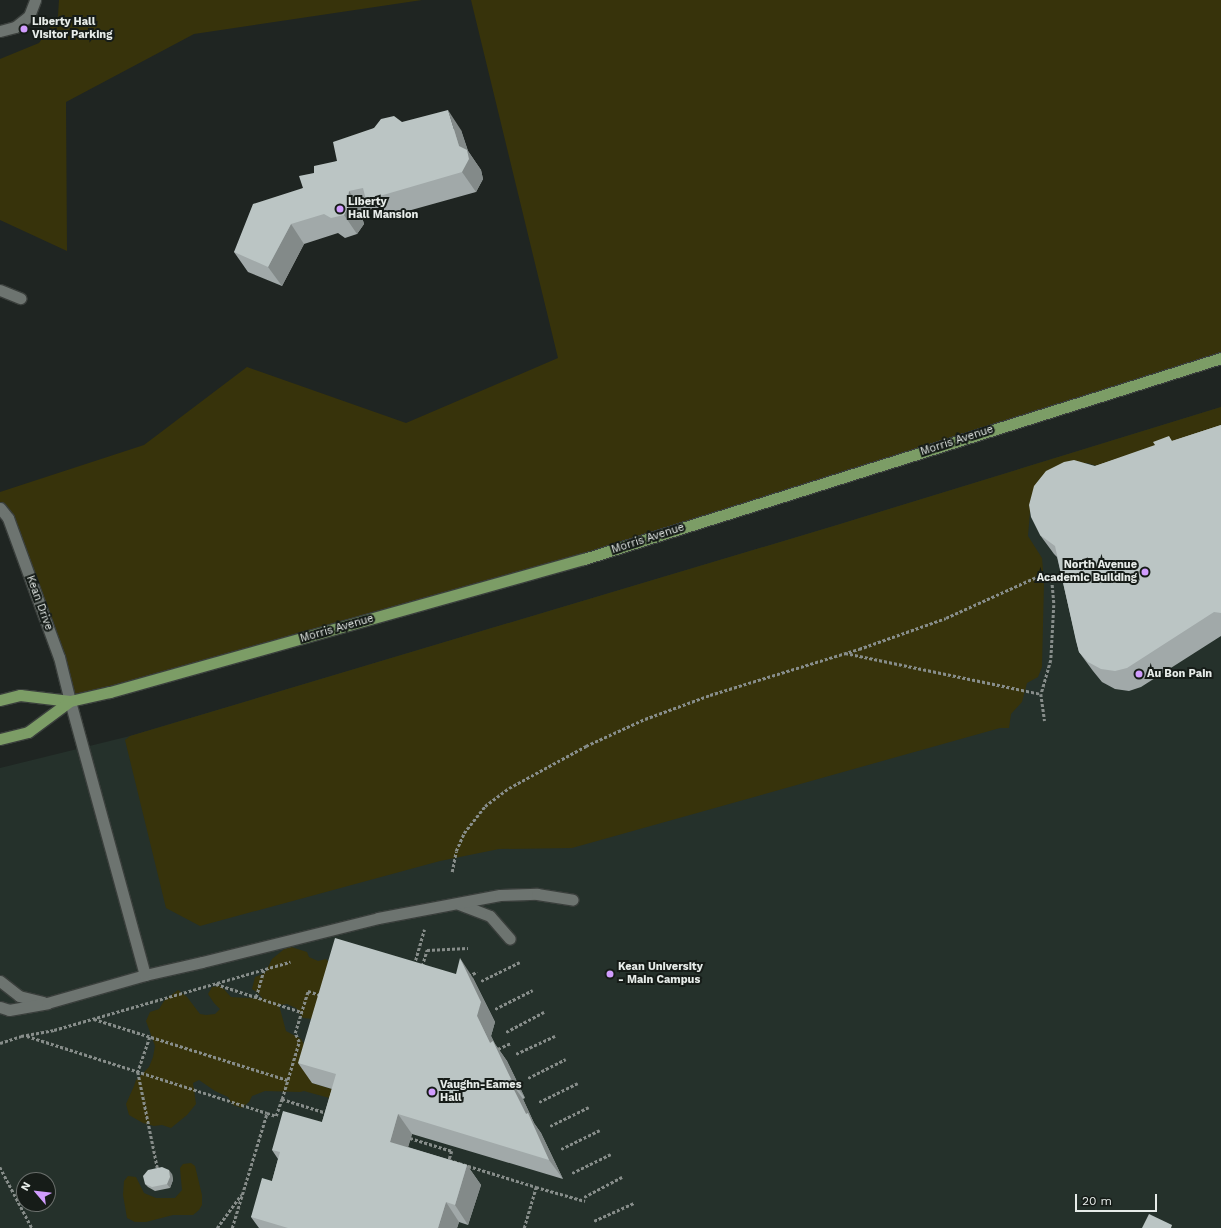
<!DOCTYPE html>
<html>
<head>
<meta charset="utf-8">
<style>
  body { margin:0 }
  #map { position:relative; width:1221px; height:1228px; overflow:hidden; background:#1f2522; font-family:"Work Sans",sans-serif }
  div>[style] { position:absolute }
  .built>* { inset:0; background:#25312b }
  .green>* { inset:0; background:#37330b }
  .path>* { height:2.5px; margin-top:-1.25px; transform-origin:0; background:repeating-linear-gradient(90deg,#878d8a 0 3px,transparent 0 5px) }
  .roads { filter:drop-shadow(1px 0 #3a3f3c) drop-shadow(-1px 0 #3a3f3c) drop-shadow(0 1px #3a3f3c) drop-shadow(0 -1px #3a3f3c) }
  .service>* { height:11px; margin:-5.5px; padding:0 5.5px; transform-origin:5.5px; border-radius:5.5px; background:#6d7470 }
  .minor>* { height:11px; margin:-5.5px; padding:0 5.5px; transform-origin:5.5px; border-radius:5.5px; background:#6d7470 }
  .primary>* { height:11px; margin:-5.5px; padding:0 5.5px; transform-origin:5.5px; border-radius:5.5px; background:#7c9d66 }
  .wall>* { inset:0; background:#a1a9a9 }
  .shaded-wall>* { inset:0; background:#838a89 }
  .building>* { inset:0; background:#bbc5c4 }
  .dots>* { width:11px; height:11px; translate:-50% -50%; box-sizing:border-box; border:2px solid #161c18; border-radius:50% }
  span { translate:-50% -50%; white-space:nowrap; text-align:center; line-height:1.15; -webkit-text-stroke:4px #161c18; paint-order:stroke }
  .poi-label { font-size:11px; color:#e7ece9; font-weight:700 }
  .left { translate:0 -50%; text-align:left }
  .right { translate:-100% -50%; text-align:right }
  .street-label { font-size:11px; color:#e7ece9 }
  .north { position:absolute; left:16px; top:1172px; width:40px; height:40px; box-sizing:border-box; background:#161c18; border:1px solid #6a6f6c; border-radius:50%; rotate:298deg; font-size:11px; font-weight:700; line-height:16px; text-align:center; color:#e7ece9 }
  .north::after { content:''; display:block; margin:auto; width:14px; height:18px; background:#d19dfe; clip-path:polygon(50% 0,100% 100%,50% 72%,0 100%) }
  .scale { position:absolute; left:1075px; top:1194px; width:82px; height:18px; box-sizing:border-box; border:2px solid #e7ece9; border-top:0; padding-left:5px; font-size:12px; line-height:14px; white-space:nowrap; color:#e7ece9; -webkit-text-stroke:3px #161c18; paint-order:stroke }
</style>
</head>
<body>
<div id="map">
  <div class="built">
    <div style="clip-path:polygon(evenodd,1221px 407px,1221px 1228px,0 1228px,0 768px,130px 736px,837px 525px,1221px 407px,24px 1180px,48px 1180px,48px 1204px,24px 1204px,24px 1180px)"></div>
  </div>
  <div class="green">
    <div style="clip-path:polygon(59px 0,422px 0,194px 34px,66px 102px,67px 251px,0 220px,0 59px,39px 43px,58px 16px)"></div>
    <div style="clip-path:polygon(471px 0,1221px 0,1221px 358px,584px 559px,70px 701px,0 508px,0 492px,144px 445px,247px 367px,406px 423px,558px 358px)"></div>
    <div style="clip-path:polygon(1221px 407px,1221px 449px,1104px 468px,1087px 463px,1069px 468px,1043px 482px,1030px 511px,1028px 536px,1042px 558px,1044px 582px,1042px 667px,1038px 677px,1027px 683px,1022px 702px,1011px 714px,1009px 728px,1000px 728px,572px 848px,499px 849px,440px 861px,200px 926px,166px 908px,125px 740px,130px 736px,837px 525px)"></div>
    <div style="clip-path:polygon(288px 946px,307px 952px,309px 957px,318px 961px,326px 959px,331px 964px,313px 1019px,303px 1018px,296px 1008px,287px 1004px,279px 1005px,286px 1031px,301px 1039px,305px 1046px,312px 1083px,335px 1090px,333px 1099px,304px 1091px,300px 1092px,265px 1091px,252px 1096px,249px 1102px,242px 1108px,233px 1105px,228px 1097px,215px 1091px,199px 1080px,193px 1083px,196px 1104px,187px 1115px,171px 1128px,162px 1125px,154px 1126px,143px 1123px,129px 1115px,126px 1104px,134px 1086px,136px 1080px,149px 1067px,153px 1057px,155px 1046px,146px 1021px,150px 1012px,159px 1009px,164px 1001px,178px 990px,187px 997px,200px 1014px,206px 1015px,215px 1014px,220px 1009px,214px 1003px,208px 994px,212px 987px,221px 986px,231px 997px,263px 999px,258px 993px,252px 989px,255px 977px,265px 973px,272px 959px)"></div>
    <div style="clip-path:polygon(191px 1163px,195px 1166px,202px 1195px,202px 1205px,199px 1210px,193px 1215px,173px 1215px,146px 1222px,135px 1222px,127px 1218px,123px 1195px,124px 1181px,128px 1176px,136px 1177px,144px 1193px,156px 1198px,175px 1198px,182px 1190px,180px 1168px,183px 1164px)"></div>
  </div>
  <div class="path">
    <div style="left:845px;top:653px;width:200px;rotate:11.8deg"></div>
    <div style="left:452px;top:872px;width:21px;rotate:-79deg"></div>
    <div style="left:456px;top:851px;width:20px;rotate:-66deg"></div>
    <div style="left:464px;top:833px;width:34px;rotate:-52deg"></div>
    <div style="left:485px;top:806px;width:30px;rotate:-37deg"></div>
    <div style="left:509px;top:788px;width:88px;rotate:-28.6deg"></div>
    <div style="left:586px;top:746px;width:65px;rotate:-24.6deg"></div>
    <div style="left:645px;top:719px;width:69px;rotate:-20.3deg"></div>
    <div style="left:710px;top:695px;width:156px;rotate:-17.2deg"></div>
    <div style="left:859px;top:649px;width:92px;rotate:-19.6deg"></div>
    <div style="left:946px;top:618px;width:107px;rotate:-24.4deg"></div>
    <div style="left:1043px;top:574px;width:11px;rotate:34deg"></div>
    <div style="left:1052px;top:580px;width:25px;rotate:85deg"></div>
    <div style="left:1054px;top:605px;width:55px;rotate:93.1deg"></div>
    <div style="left:1051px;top:660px;width:35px;rotate:106deg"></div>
    <div style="left:1041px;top:694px;width:27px;rotate:82deg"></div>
    <div style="left:414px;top:965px;width:37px;rotate:-74deg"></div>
    <div style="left:422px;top:966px;width:17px;rotate:-73deg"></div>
    <div style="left:427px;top:950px;width:41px;rotate:-2.8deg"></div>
    <div style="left:468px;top:976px;width:10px;rotate:-24deg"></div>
    <div style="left:481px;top:981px;width:43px;rotate:-26deg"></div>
    <div style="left:216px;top:984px;width:89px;rotate:18.2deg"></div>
    <div style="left:256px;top:997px;width:29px;rotate:-74deg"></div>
    <div style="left:495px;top:1009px;width:42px;rotate:-26.6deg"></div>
    <div style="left:94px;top:1019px;width:203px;rotate:17.5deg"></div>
    <div style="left:506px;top:1032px;width:43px;rotate:-27.8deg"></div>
    <div style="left:27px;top:1036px;width:252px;rotate:17.8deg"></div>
    <div style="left:150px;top:1037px;width:37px;rotate:109deg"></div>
    <div style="left:138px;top:1072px;width:100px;rotate:78.5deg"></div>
    <div style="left:0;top:1043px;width:22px;rotate:-18deg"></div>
    <div style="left:21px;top:1036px;width:34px;rotate:-10deg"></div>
    <div style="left:54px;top:1030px;width:246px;rotate:-16.1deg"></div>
    <div style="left:498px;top:1049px;width:14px;rotate:-25deg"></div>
    <div style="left:516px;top:1054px;width:43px;rotate:-24.8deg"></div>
    <div style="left:528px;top:1078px;width:42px;rotate:-26.6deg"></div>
    <div style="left:282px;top:1099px;width:47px;rotate:17.3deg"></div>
    <div style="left:539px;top:1102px;width:43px;rotate:-26deg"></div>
    <div style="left:550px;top:1126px;width:43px;rotate:-26deg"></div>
    <div style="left:410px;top:1138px;width:44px;rotate:17.2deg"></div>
    <div style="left:452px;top:1151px;width:9px;rotate:108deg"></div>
    <div style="left:449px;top:1160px;width:91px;rotate:17.2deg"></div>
    <div style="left:536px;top:1187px;width:51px;rotate:15.9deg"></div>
    <div style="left:561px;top:1149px;width:43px;rotate:-26deg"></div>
    <div style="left:0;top:1167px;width:69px;rotate:62.3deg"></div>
    <div style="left:572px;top:1173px;width:43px;rotate:-26deg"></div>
    <div style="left:584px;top:1197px;width:43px;rotate:-27.8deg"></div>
    <div style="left:594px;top:1221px;width:44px;rotate:-24.2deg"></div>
    <div style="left:217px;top:1228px;width:41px;rotate:-54deg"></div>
    <div style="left:232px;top:1228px;width:120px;rotate:-73.1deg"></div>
    <div style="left:267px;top:1113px;width:9px;rotate:18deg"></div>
    <div style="left:276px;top:1116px;width:18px;rotate:-71deg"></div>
    <div style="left:282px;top:1099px;width:59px;rotate:-73.4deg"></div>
    <div style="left:299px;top:1042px;width:10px;rotate:-114deg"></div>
    <div style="left:295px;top:1033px;width:44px;rotate:-72.8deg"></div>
    <div style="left:308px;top:991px;width:13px;rotate:18deg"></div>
    <div style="left:524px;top:1228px;width:43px;rotate:-73.7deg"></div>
  </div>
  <div class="roads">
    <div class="service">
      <div style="left:0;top:31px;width:16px;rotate:-15deg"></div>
      <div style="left:15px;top:27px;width:18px;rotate:-38deg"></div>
      <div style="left:29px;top:16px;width:17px;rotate:-69deg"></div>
      <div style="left:0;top:290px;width:22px;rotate:22deg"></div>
      <div style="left:0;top:508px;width:13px;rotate:51deg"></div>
      <div style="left:8px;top:518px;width:148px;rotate:69.9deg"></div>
      <div style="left:59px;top:657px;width:45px;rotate:76deg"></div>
      <div style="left:459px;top:904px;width:33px;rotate:21deg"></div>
      <div style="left:490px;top:916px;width:30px;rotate:49deg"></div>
      <div style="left:0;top:981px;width:24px;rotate:38deg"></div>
      <div style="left:19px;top:996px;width:25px;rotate:14deg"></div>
      <div style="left:0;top:1007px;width:9px;rotate:18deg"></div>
      <div style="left:9px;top:1010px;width:39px;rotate:-10deg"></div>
      <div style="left:47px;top:1003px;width:102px;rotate:-15.9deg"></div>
      <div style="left:145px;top:975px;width:58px;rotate:-12.8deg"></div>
      <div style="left:202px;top:962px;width:181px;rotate:-14deg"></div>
      <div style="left:378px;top:918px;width:124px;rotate:-10.7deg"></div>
      <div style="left:500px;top:895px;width:37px;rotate:-2deg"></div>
      <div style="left:537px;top:894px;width:36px;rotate:9deg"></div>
    </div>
    <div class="minor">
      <div style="left:70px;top:701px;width:284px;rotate:74.7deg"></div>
    </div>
    <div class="primary">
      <div style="left:0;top:700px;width:21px;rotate:-14deg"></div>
      <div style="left:20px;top:695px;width:50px;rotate:6.8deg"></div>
      <div style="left:70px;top:701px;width:41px;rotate:-12.7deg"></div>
      <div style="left:110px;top:692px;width:492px;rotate:-15.7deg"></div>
      <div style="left:584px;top:559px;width:668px;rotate:-17.51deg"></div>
      <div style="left:0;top:739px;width:29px;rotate:-14deg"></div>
      <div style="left:28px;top:732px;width:52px;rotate:-36.4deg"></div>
    </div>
  </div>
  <div class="wall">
    <div style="clip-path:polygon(402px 122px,461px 130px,468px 151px,481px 170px,483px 179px,476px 192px,379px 219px,372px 209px,363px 211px,362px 217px,364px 224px,357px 234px,345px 238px,338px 233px,304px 244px,282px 286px,248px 272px,234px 252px,303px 188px,314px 173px,337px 161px,374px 128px)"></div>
    <div style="clip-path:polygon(1221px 425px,1221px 636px,1141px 687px,1129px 691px,1115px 689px,1102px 682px,1093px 671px,1079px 652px,1057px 557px,1054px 554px,1040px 535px,1095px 466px)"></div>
    <div style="clip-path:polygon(456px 974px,473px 978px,495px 1022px,491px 1036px,495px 1044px,507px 1061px,525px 1098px,523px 1099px,534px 1123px,541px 1133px,563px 1179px,412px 1134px,408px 1147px,467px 1165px,481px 1185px,468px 1225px,459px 1222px,457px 1228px,259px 1228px,251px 1217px,272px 1181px,278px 1159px,272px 1150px,322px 1122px,332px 1089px,312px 1083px,298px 1063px)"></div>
    <div style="clip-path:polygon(172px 1174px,173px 1180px,170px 1188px,155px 1191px,148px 1187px,145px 1184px)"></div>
  </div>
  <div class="shaded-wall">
    <div style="clip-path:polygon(448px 110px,461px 130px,468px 151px,481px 170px,483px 179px,476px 192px,462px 172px,459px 146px)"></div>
    <div style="clip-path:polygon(349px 191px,363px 211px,362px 217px,364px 224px,357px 234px,344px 215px)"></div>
    <div style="clip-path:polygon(291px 224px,304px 244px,282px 286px,268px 267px)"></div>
    <div style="clip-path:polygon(460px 958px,473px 978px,495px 1022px,491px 1036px,495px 1044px,507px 1061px,525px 1098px,511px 1079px,490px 1043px,477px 1016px)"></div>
    <div style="clip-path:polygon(509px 1080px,523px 1099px,534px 1123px,541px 1133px,563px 1179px,549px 1160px)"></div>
    <div style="clip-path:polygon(398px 1114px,412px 1134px,404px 1161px,390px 1142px)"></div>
    <div style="clip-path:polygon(467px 1165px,481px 1185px,468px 1225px,455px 1205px)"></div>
    <div style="clip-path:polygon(169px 1170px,172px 1174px,173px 1180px,170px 1188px,167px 1184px)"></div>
    <div style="clip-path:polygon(446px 1202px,459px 1222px,457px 1228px,438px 1228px)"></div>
  </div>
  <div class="building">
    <div style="clip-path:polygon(448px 110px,459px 146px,467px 150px,469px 159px,462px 172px,366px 200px,363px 188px,349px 191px,348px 197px,350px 204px,344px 215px,331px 218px,324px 214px,291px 224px,268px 267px,234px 252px,253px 204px,303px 188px,299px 176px,314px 173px,314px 166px,337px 161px,333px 142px,374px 128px,381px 119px,394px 116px,402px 122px)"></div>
    <div style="clip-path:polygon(1221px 425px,1221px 613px,1214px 612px,1127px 668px,1115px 671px,1101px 669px,1088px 662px,1079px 652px,1076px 641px,1055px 546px,1040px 535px,1031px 517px,1029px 505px,1034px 486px,1046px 471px,1064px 462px,1074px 460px,1095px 466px,1155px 445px,1153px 442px,1169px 436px,1172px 441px)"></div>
    <div style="clip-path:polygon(335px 938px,456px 974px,460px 958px,481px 1002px,477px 1016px,490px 1043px,493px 1041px,511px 1079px,509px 1080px,526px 1114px,528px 1113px,549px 1160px,398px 1114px,390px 1142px,467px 1165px,455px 1205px,446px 1202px,438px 1228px,288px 1228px,251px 1217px,262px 1178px,272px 1181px,280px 1152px,272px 1150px,283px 1111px,322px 1122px,336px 1074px,298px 1063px)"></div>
    <div style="clip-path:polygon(162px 1167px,169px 1170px,170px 1177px,167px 1184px,152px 1187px,145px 1184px,143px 1176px,148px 1170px)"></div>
    <div style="clip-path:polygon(1149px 1214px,1172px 1225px,1171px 1228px,1142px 1228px)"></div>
  </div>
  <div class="dots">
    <div style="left:24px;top:29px;background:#d19dfe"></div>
    <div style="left:340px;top:209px;background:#d19dfe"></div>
    <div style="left:1145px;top:572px;background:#d19dfe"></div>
    <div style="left:1139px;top:674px;background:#d19dfe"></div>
    <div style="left:610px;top:974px;background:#d19dfe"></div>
    <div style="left:432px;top:1092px;background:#d19dfe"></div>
  </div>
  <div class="poi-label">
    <span class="left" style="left:32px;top:29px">Liberty Hall<br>Visitor Parking</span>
    <span class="left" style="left:348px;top:209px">Liberty<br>Hall Mansion</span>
    <span class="right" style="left:1137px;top:572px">North Avenue<br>Academic Building</span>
    <span class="left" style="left:1147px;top:674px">Au Bon Pain</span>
    <span class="left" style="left:618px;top:974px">Kean University<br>- Main Campus</span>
    <span class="left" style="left:440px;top:1092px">Vaughn-Eames<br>Hall</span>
  </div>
  <div class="street-label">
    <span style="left:957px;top:441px;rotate:-18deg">Morris Avenue</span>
    <span style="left:648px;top:539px;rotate:-18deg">Morris Avenue</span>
    <span style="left:39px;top:603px;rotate:70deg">Kean Drive</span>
    <span style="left:337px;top:629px;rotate:-16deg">Morris Avenue</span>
  </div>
  <div class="north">N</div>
  <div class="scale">20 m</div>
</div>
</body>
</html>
